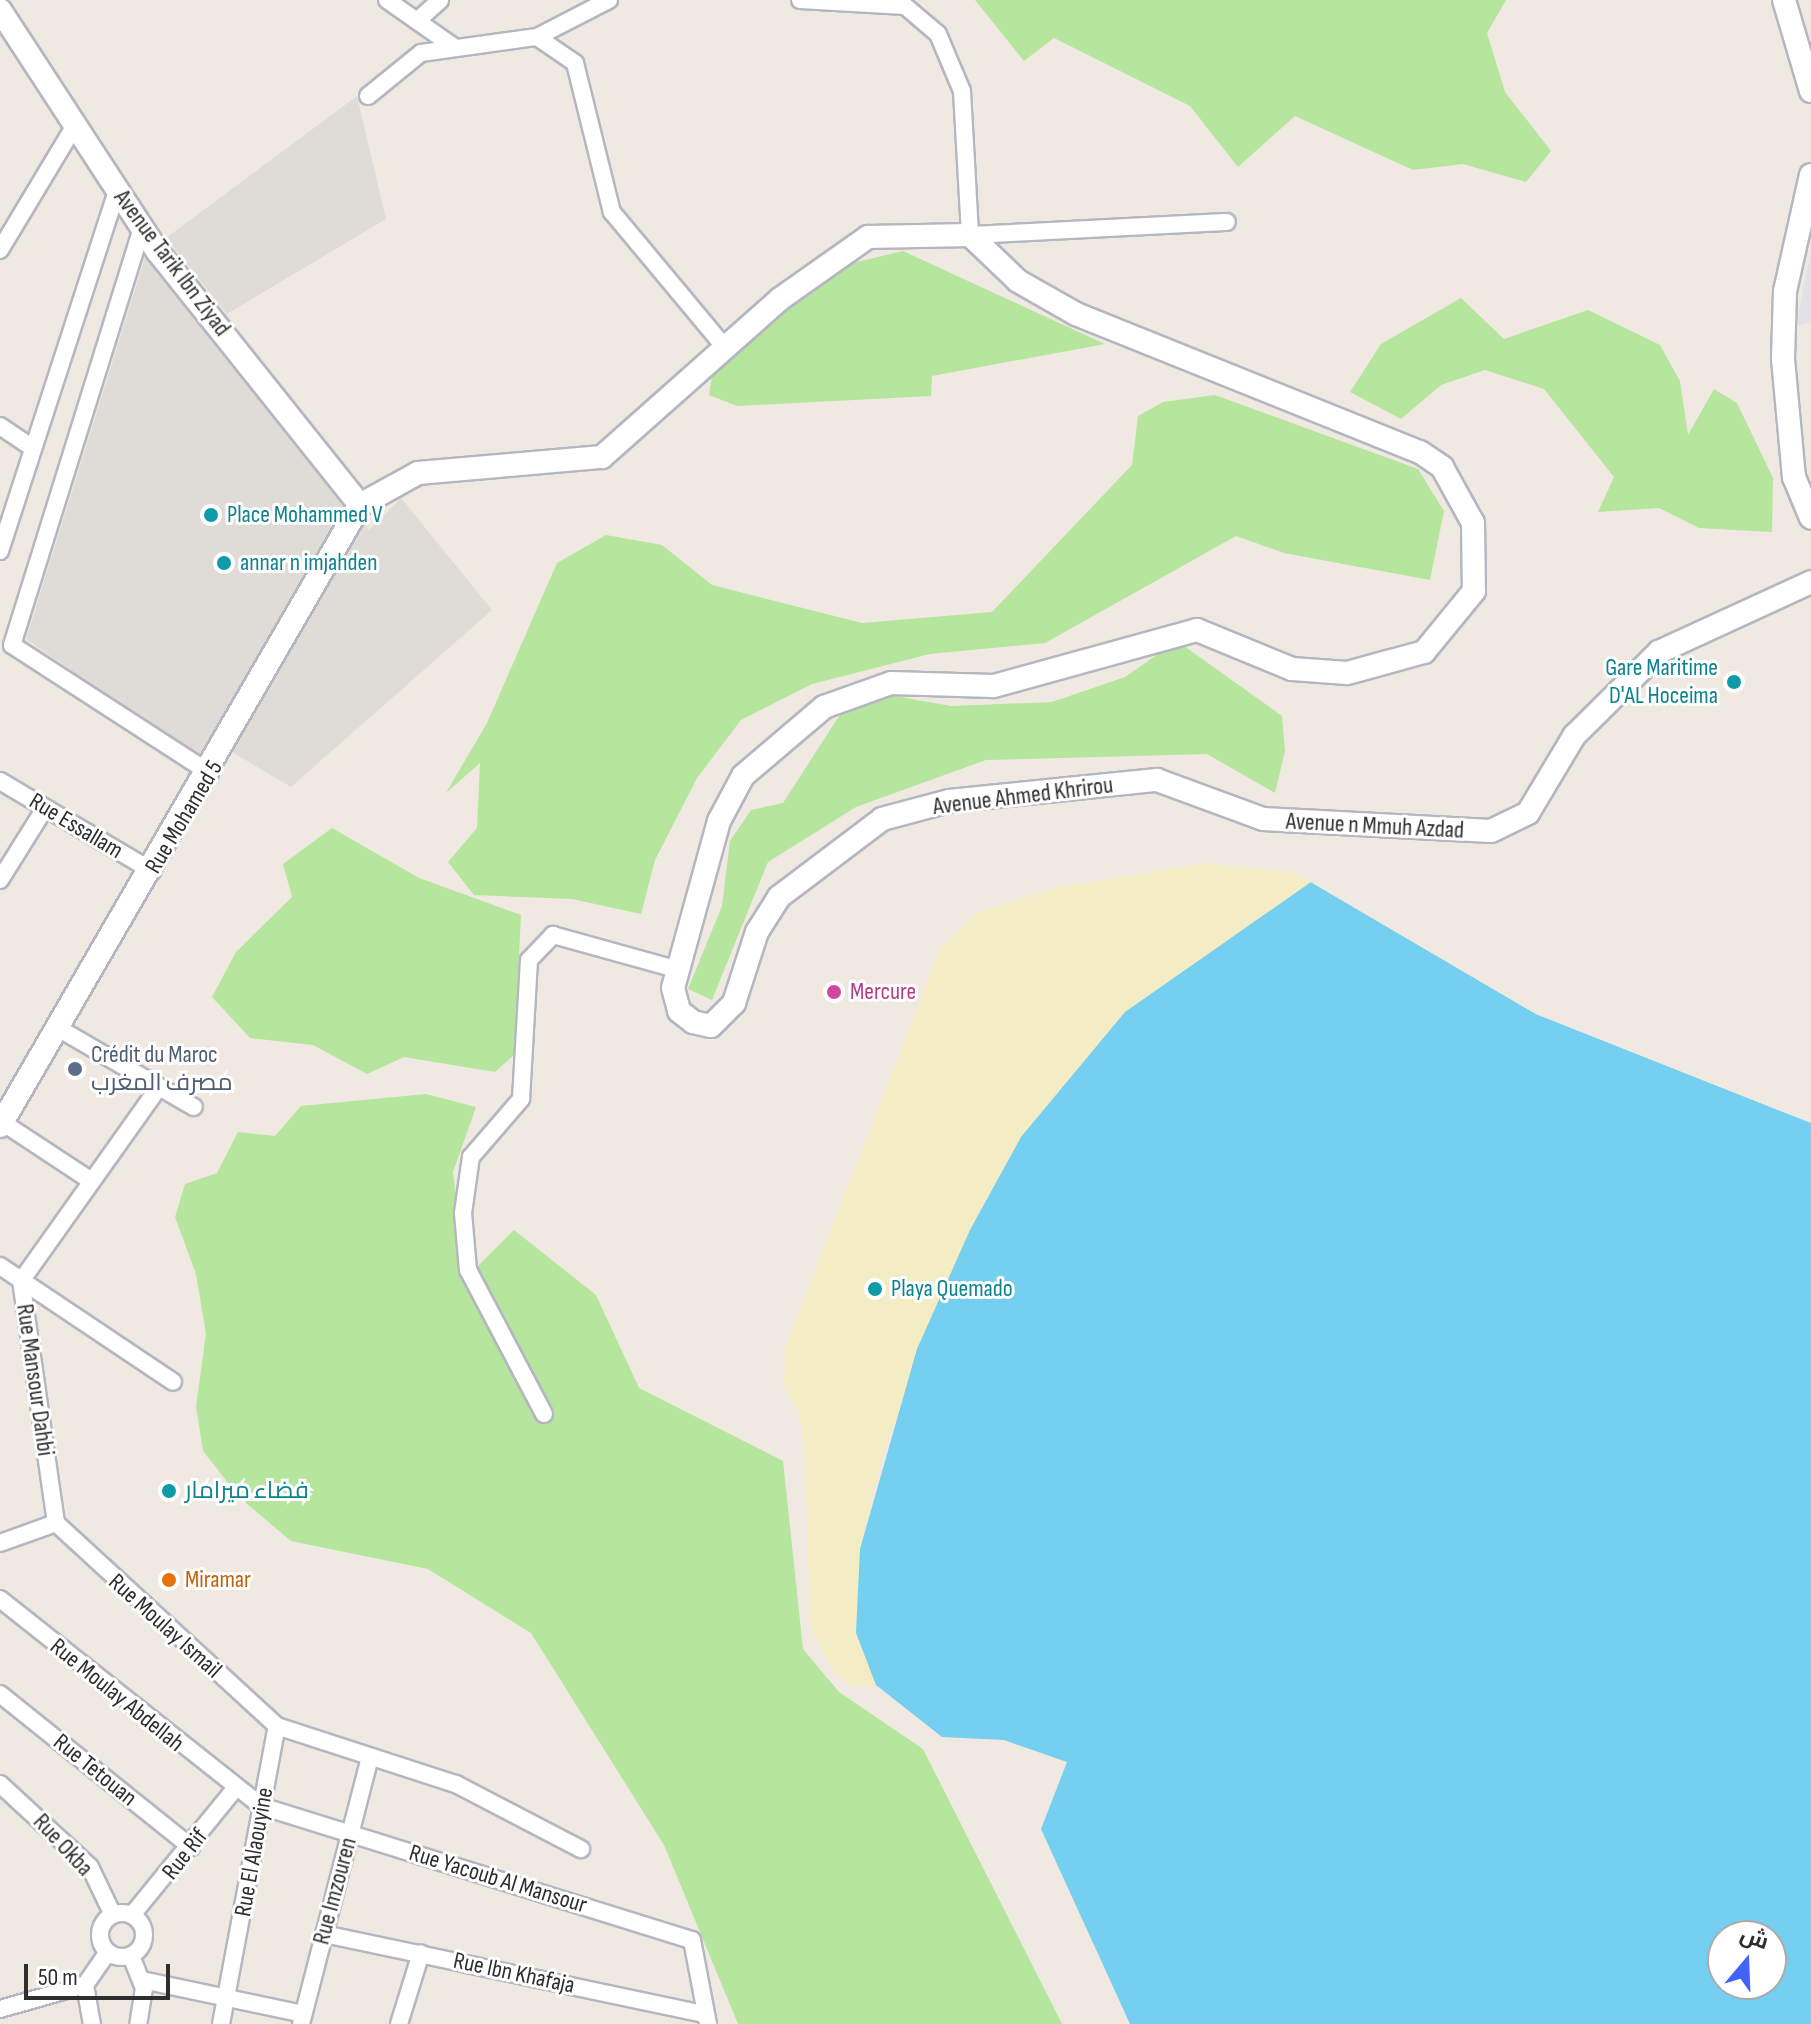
<!DOCTYPE html>
<html>
<head>
<meta charset="utf-8">
<style>
  body { margin:0 }
  #map { position:relative; width:1811px; height:2024px; overflow:hidden; background:#efe9e1; font-family:"Sofia Sans Condensed",Cairo,sans-serif }
  div>[style] { position:absolute }
  .industrial>* { inset:0; background:#e3e1e8 }
  .green>* { inset:0; background:#b6e59e }
  .sand>* { inset:0; background:#f3ecc5 }
  .plaza>* { inset:0; background:#dfdcd8 }
  .water>* { inset:0; background:#75cff0 }
  .pier>* { inset:0; background:#efe9e1 }
  .roads { filter:drop-shadow(2px 0 #b4b7c1) drop-shadow(-2px 0 #b4b7c1) drop-shadow(0 2px #b4b7c1) drop-shadow(0 -2px #b4b7c1) }
  .street>* { height:16px; margin:-8px; padding:0 8px; transform-origin:8px; border-radius:8px; background:#fff }
  .street>.ring { margin:-8px; padding:0; box-sizing:content-box; background:none; border:16px solid #fff; border-radius:50% }
  .secondary>* { height:22px; margin:-11px; padding:0 11px; transform-origin:11px; border-radius:11px; background:#fff }
  .dots>* { width:22px; height:22px; translate:-50% -50%; box-sizing:border-box; border:4px solid #fff; border-radius:50% }
  span { translate:-50% -50%; white-space:nowrap; text-align:center; line-height:1.15; -webkit-text-stroke:6px #fff; paint-order:stroke }
  .street-label { font-size:24px; color:#2e2e2e }
  .culture-label { font-size:24px; color:#0d838f }
  .left { translate:0 -50%; text-align:left }
  .right { translate:-100% -50%; text-align:right }
  .hotel-label { font-size:24px; color:#b23c85 }
  .service-label { font-size:24px; color:#4e5e75 }
  .food-label { font-size:24px; color:#c56008 }
  .north { position:absolute; left:1707px; top:1920px; width:80px; height:80px; box-sizing:border-box; background:#fff; border:2px solid #ababab; border-radius:50%; rotate:19deg; font-size:22px; font-weight:700; line-height:32px; text-align:center; color:#2e2e2e }
  .north::after { content:''; display:block; margin:auto; width:28px; height:36px; background:#4264fb; clip-path:polygon(50% 0,100% 100%,50% 72%,0 100%) }
  .scale { position:absolute; left:24px; top:1964px; width:146px; height:36px; box-sizing:border-box; border:4px solid #2e2e2e; border-top:0; padding-left:10px; font-size:24px; line-height:28px; white-space:nowrap; color:#2e2e2e; -webkit-text-stroke:6px #fff; paint-order:stroke }
</style>
</head>
<body>
<div id="map">
  <div class="industrial">
    <div style="clip-path:polygon(1811px 250px,1811px 323px,1796px 326px)"></div>
  </div>
  <div class="green">
    <div style="clip-path:polygon(975px 0,1506px 0,1487px 33px,1505px 92px,1551px 151px,1526px 182px,1463px 164px,1413px 170px,1295px 116px,1238px 167px,1190px 106px,1054px 38px,1024px 61px)"></div>
    <div style="clip-path:polygon(903px 251px,1105px 344px,932px 376px,931px 396px,737px 406px,709px 395px,713px 369px,836px 267px)"></div>
    <div style="clip-path:polygon(1461px 298px,1504px 339px,1588px 310px,1660px 345px,1680px 381px,1688px 435px,1714px 389px,1737px 403px,1773px 478px,1772px 532px,1699px 528px,1659px 508px,1598px 512px,1614px 477px,1544px 389px,1485px 370px,1441px 385px,1401px 419px,1350px 392px,1381px 344px)"></div>
    <div style="clip-path:polygon(1215px 395px,1418px 469px,1444px 511px,1430px 580px,1284px 553px,1236px 536px,1045px 643px,930px 654px,812px 684px,741px 720px,697px 778px,655px 860px,641px 914px,572px 899px,474px 895px,448px 862px,477px 828px,480px 763px,446px 793px,487px 723px,557px 563px,606px 535px,662px 545px,712px 585px,862px 623px,992px 612px,1132px 465px,1138px 416px,1163px 402px)"></div>
    <div style="clip-path:polygon(1177px 641px,1282px 716px,1285px 751px,1275px 793px,1207px 754px,986px 760px,856px 807px,768px 862px,712px 1000px,688px 989px,722px 906px,730px 841px,751px 810px,783px 803px,841px 713px,884px 694px,951px 706px,1052px 702px,1125px 677px)"></div>
    <div style="clip-path:polygon(332px 828px,419px 878px,521px 915px,514px 1055px,495px 1072px,404px 1057px,367px 1074px,313px 1045px,250px 1038px,212px 997px,236px 952px,292px 897px,283px 864px)"></div>
    <div style="clip-path:polygon(426px 1094px,476px 1107px,453px 1172px,466px 1278px,514px 1230px,596px 1295px,639px 1388px,783px 1461px,803px 1649px,839px 1692px,923px 1749px,1062px 2024px,738px 2024px,664px 1845px,531px 1633px,428px 1569px,291px 1541px,240px 1498px,203px 1451px,196px 1406px,206px 1334px,196px 1274px,175px 1217px,185px 1184px,217px 1173px,238px 1132px,275px 1136px,301px 1106px)"></div>
  </div>
  <div class="sand">
    <div style="clip-path:polygon(1205px 863px,1295px 873px,1311px 882px,1125px 1012px,1021px 1137px,970px 1230px,884px 1450px,860px 1549px,856px 1633px,876px 1685px,851px 1686px,832px 1671px,810px 1624px,805px 1451px,799px 1413px,784px 1384px,785px 1348px,940px 949px,977px 913px,1055px 888px)"></div>
  </div>
  <div class="plaza">
    <div style="clip-path:polygon(357px 96px,386px 219px,227px 314px,166px 238px)"></div>
    <div style="clip-path:polygon(147px 251px,369px 530px,401px 498px,492px 610px,291px 787px,215px 742px,208px 765px,26px 639px)"></div>
  </div>
  <div class="water">
    <div style="clip-path:polygon(evenodd,1311px 882px,1536px 1014px,1811px 1123px,1811px 2024px,1130px 2024px,1041px 1829px,1067px 1762px,1004px 1740px,942px 1737px,876px 1685px,856px 1633px,860px 1549px,917px 1349px,970px 1230px,1021px 1137px,1125px 1012px,1311px 882px,1723px 1936px,1771px 1936px,1771px 1984px,1723px 1984px,1723px 1936px)"></div>
  </div>
  <div class="pier">
    <div style="clip-path:polygon(1313px 879px,1537px 1011px,1811px 1123px,1536px 1014px,1307px 880px)"></div>
  </div>
  <div class="roads">
    <div class="street">
      <div style="left:387px;top:0;width:82px;rotate:35deg"></div>
      <div style="left:800px;top:0;width:105px;rotate:3.3deg"></div>
      <div style="left:905px;top:6px;width:43px;rotate:40.3deg"></div>
      <div style="left:938px;top:34px;width:62px;rotate:67.2deg"></div>
      <div style="left:962px;top:91px;width:144px;rotate:86.8deg"></div>
      <div style="left:970px;top:235px;width:257px;rotate:-2.9deg"></div>
      <div style="left:417px;top:21px;width:31px;rotate:-42deg"></div>
      <div style="left:537px;top:37px;width:46px;rotate:34.4deg"></div>
      <div style="left:575px;top:63px;width:154px;rotate:76.1deg"></div>
      <div style="left:612px;top:212px;width:178px;rotate:50.2deg"></div>
      <div style="left:368px;top:96px;width:68px;rotate:-39.1deg"></div>
      <div style="left:421px;top:53px;width:117px;rotate:-7.9deg"></div>
      <div style="left:537px;top:37px;width:81px;rotate:-27.2deg"></div>
      <div style="left:142px;top:228px;width:437px;rotate:107.3deg"></div>
      <div style="left:12px;top:645px;width:236px;rotate:32.9deg"></div>
      <div style="left:0;top:250px;width:144px;rotate:-59deg"></div>
      <div style="left:0;top:426px;width:40px;rotate:34deg"></div>
      <div style="left:0;top:551px;width:379px;rotate:-72deg"></div>
      <div style="left:0;top:781px;width:177px;rotate:30.6deg"></div>
      <div style="left:0;top:880px;width:85px;rotate:-58deg"></div>
      <div style="left:58px;top:1028px;width:157px;rotate:30.2deg"></div>
      <div style="left:2px;top:1122px;width:105px;rotate:33.4deg"></div>
      <div style="left:0;top:1266px;width:208px;rotate:33.8deg"></div>
      <div style="left:544px;top:1414px;width:163px;rotate:-117.8deg"></div>
      <div style="left:468px;top:1270px;width:57px;rotate:-95deg"></div>
      <div style="left:463px;top:1213px;width:57px;rotate:-81.9deg"></div>
      <div style="left:471px;top:1157px;width:77px;rotate:-49.2deg"></div>
      <div style="left:521px;top:1099px;width:139px;rotate:-86.7deg"></div>
      <div style="left:529px;top:960px;width:35px;rotate:-46deg"></div>
      <div style="left:553px;top:935px;width:128px;rotate:15.5deg"></div>
      <div style="left:56px;top:1523px;width:300px;rotate:42.6deg"></div>
      <div style="left:277px;top:1726px;width:188px;rotate:18deg"></div>
      <div style="left:456px;top:1784px;width:141px;rotate:27.5deg"></div>
      <div style="left:56px;top:1523px;width:245px;rotate:-98.2deg"></div>
      <div style="left:21px;top:1281px;width:237px;rotate:-54.6deg"></div>
      <div style="left:0;top:1543px;width:59px;rotate:-19.7deg"></div>
      <div style="left:0;top:1599px;width:333px;rotate:38.4deg"></div>
      <div style="left:261px;top:1806px;width:451px;rotate:17.3deg"></div>
      <div style="left:692px;top:1940px;width:86px;rotate:79.2deg"></div>
      <div style="left:0;top:1694px;width:245px;rotate:38.7deg"></div>
      <div style="left:0;top:1784px;width:122px;rotate:42.7deg"></div>
      <div style="left:90px;top:1867px;width:53px;rotate:64.4deg"></div>
      <div class="ring" style="left:100px;top:1913px;width:28px;height:28px"></div>
      <div style="left:132px;top:1915px;width:161px;rotate:-50.8deg"></div>
      <div style="left:324px;top:1934px;width:388px;rotate:11.9deg"></div>
      <div style="left:131px;top:1956px;width:35px;rotate:68deg"></div>
      <div style="left:144px;top:1988px;width:36px;rotate:99deg"></div>
      <div style="left:142px;top:1980px;width:165px;rotate:11.9deg"></div>
      <div style="left:85px;top:1985px;width:40px;rotate:-55.1deg"></div>
      <div style="left:85px;top:1985px;width:40px;rotate:80deg"></div>
      <div style="left:0;top:2009px;width:88px;rotate:-15.8deg"></div>
      <div style="left:221px;top:2024px;width:303px;rotate:-79.4deg"></div>
      <div style="left:301px;top:2024px;width:275px;rotate:-75.5deg"></div>
      <div style="left:399px;top:2024px;width:74px;rotate:-72.8deg"></div>
    </div>
    <div class="secondary">
      <div style="left:1784px;top:0;width:95px;rotate:73.5deg"></div>
      <div style="left:0;top:10px;width:289px;rotate:56.9deg"></div>
      <div style="left:158px;top:252px;width:324px;rotate:51.4deg"></div>
      <div style="left:1811px;top:175px;width:119px;rotate:102.6deg"></div>
      <div style="left:1785px;top:291px;width:68px;rotate:91.7deg"></div>
      <div style="left:1783px;top:359px;width:119px;rotate:84.7deg"></div>
      <div style="left:1794px;top:477px;width:44px;rotate:67.5deg"></div>
      <div style="left:0;top:1126px;width:718px;rotate:-59.9deg"></div>
      <div style="left:360px;top:505px;width:66px;rotate:-28.9deg"></div>
      <div style="left:418px;top:473px;width:185px;rotate:-5deg"></div>
      <div style="left:602px;top:457px;width:238px;rotate:-41.6deg"></div>
      <div style="left:780px;top:299px;width:108px;rotate:-35.2deg"></div>
      <div style="left:868px;top:237px;width:102px;rotate:-1.1deg"></div>
      <div style="left:970px;top:235px;width:66px;rotate:43.8deg"></div>
      <div style="left:1018px;top:281px;width:67px;rotate:29.6deg"></div>
      <div style="left:1076px;top:314px;width:371px;rotate:21.9deg"></div>
      <div style="left:1420px;top:452px;width:27px;rotate:34deg"></div>
      <div style="left:1442px;top:467px;width:64px;rotate:61deg"></div>
      <div style="left:1473px;top:523px;width:68px;rotate:89.2deg"></div>
      <div style="left:1474px;top:591px;width:79px;rotate:129.3deg"></div>
      <div style="left:1424px;top:652px;width:80px;rotate:164.7deg"></div>
      <div style="left:1347px;top:673px;width:55px;rotate:-175.8deg"></div>
      <div style="left:1292px;top:669px;width:103px;rotate:-157.7deg"></div>
      <div style="left:1197px;top:630px;width:212px;rotate:164.6deg"></div>
      <div style="left:993px;top:686px;width:102px;rotate:-178.3deg"></div>
      <div style="left:891px;top:683px;width:71px;rotate:160.3deg"></div>
      <div style="left:824px;top:707px;width:106px;rotate:139.6deg"></div>
      <div style="left:743px;top:776px;width:51px;rotate:118.1deg"></div>
      <div style="left:719px;top:821px;width:173px;rotate:105.4deg"></div>
      <div style="left:673px;top:988px;width:24px;rotate:75deg"></div>
      <div style="left:679px;top:1011px;width:18px;rotate:38deg"></div>
      <div style="left:693px;top:1022px;width:18px;rotate:13deg"></div>
      <div style="left:711px;top:1026px;width:33px;rotate:-45deg"></div>
      <div style="left:734px;top:1003px;width:75px;rotate:-72.1deg"></div>
      <div style="left:757px;top:932px;width:41px;rotate:-57.8deg"></div>
      <div style="left:779px;top:897px;width:129px;rotate:-37.1deg"></div>
      <div style="left:882px;top:819px;width:69px;rotate:-15deg"></div>
      <div style="left:949px;top:801px;width:209px;rotate:-5.8deg"></div>
      <div style="left:1157px;top:780px;width:113px;rotate:20.2deg"></div>
      <div style="left:1263px;top:819px;width:228px;rotate:3deg"></div>
      <div style="left:1491px;top:831px;width:41px;rotate:-25.9deg"></div>
      <div style="left:1528px;top:813px;width:90px;rotate:-59.1deg"></div>
      <div style="left:1574px;top:736px;width:120px;rotate:-44.7deg"></div>
      <div style="left:1659px;top:652px;width:167px;rotate:-24.7deg"></div>
    </div>
  </div>
  <div class="dots">
    <div style="left:211px;top:515px;background:#0f9aa8"></div>
    <div style="left:224px;top:563px;background:#0f9aa8"></div>
    <div style="left:1734px;top:682px;background:#0f9aa8"></div>
    <div style="left:834px;top:992px;background:#d1479c"></div>
    <div style="left:75px;top:1069px;background:#5c6f8a"></div>
    <div style="left:875px;top:1289px;background:#0f9aa8"></div>
    <div style="left:169px;top:1491px;background:#0f9aa8"></div>
    <div style="left:169px;top:1580px;background:#e8710a"></div>
  </div>
  <div class="street-label">
    <span style="left:172px;top:263px;rotate:53deg">Avenue Tarik Ibn Ziyad</span>
    <span style="left:1023px;top:796px;rotate:-7deg">Avenue Ahmed Khrirou</span>
    <span style="left:184px;top:817px;rotate:-59deg">Rue Mohamed 5</span>
    <span style="left:76px;top:826px;rotate:31deg">Rue Essallam</span>
    <span style="left:1375px;top:826px;rotate:3deg">Avenue n Mmuh Azdad</span>
    <span style="left:35px;top:1380px;rotate:82deg">Rue Mansour Dahbi</span>
    <span style="left:165px;top:1626px;rotate:42deg">Rue Moulay Ismail</span>
    <span style="left:117px;top:1695px;rotate:39deg">Rue Moulay Abdellah</span>
    <span style="left:95px;top:1770px;rotate:39deg">Rue Tetouan</span>
    <span style="left:63px;top:1845px;rotate:47deg">Rue Okba</span>
    <span style="left:254px;top:1852px;rotate:-80deg">Rue El Alaouyine</span>
    <span style="left:185px;top:1854px;rotate:-52deg">Rue Rif</span>
    <span style="left:498px;top:1879px;rotate:17deg">Rue Yacoub Al Mansour</span>
    <span style="left:335px;top:1891px;rotate:-75deg">Rue Imzouren</span>
    <span style="left:514px;top:1973px;rotate:12deg">Rue Ibn Khafaja</span>
  </div>
  <div class="culture-label">
    <span class="left" style="left:227px;top:515px">Place Mohammed V</span>
    <span class="left" style="left:240px;top:563px">annar n imjahden</span>
    <span class="right" style="left:1718px;top:682px">Gare Maritime<br>D'AL Hoceima</span>
    <span class="left" style="left:891px;top:1289px">Playa Quemado</span>
    <span class="left" style="left:185px;top:1491px">فضاء ميرامار</span>
  </div>
  <div class="hotel-label">
    <span class="left" style="left:850px;top:992px">Mercure</span>
  </div>
  <div class="service-label">
    <span class="left" style="left:91px;top:1069px">Crédit du Maroc<br>مصرف المغرب</span>
  </div>
  <div class="food-label">
    <span class="left" style="left:185px;top:1580px">Miramar</span>
  </div>
  <div class="north">ش</div>
  <div class="scale">50 m</div>
</div>
</body>
</html>
